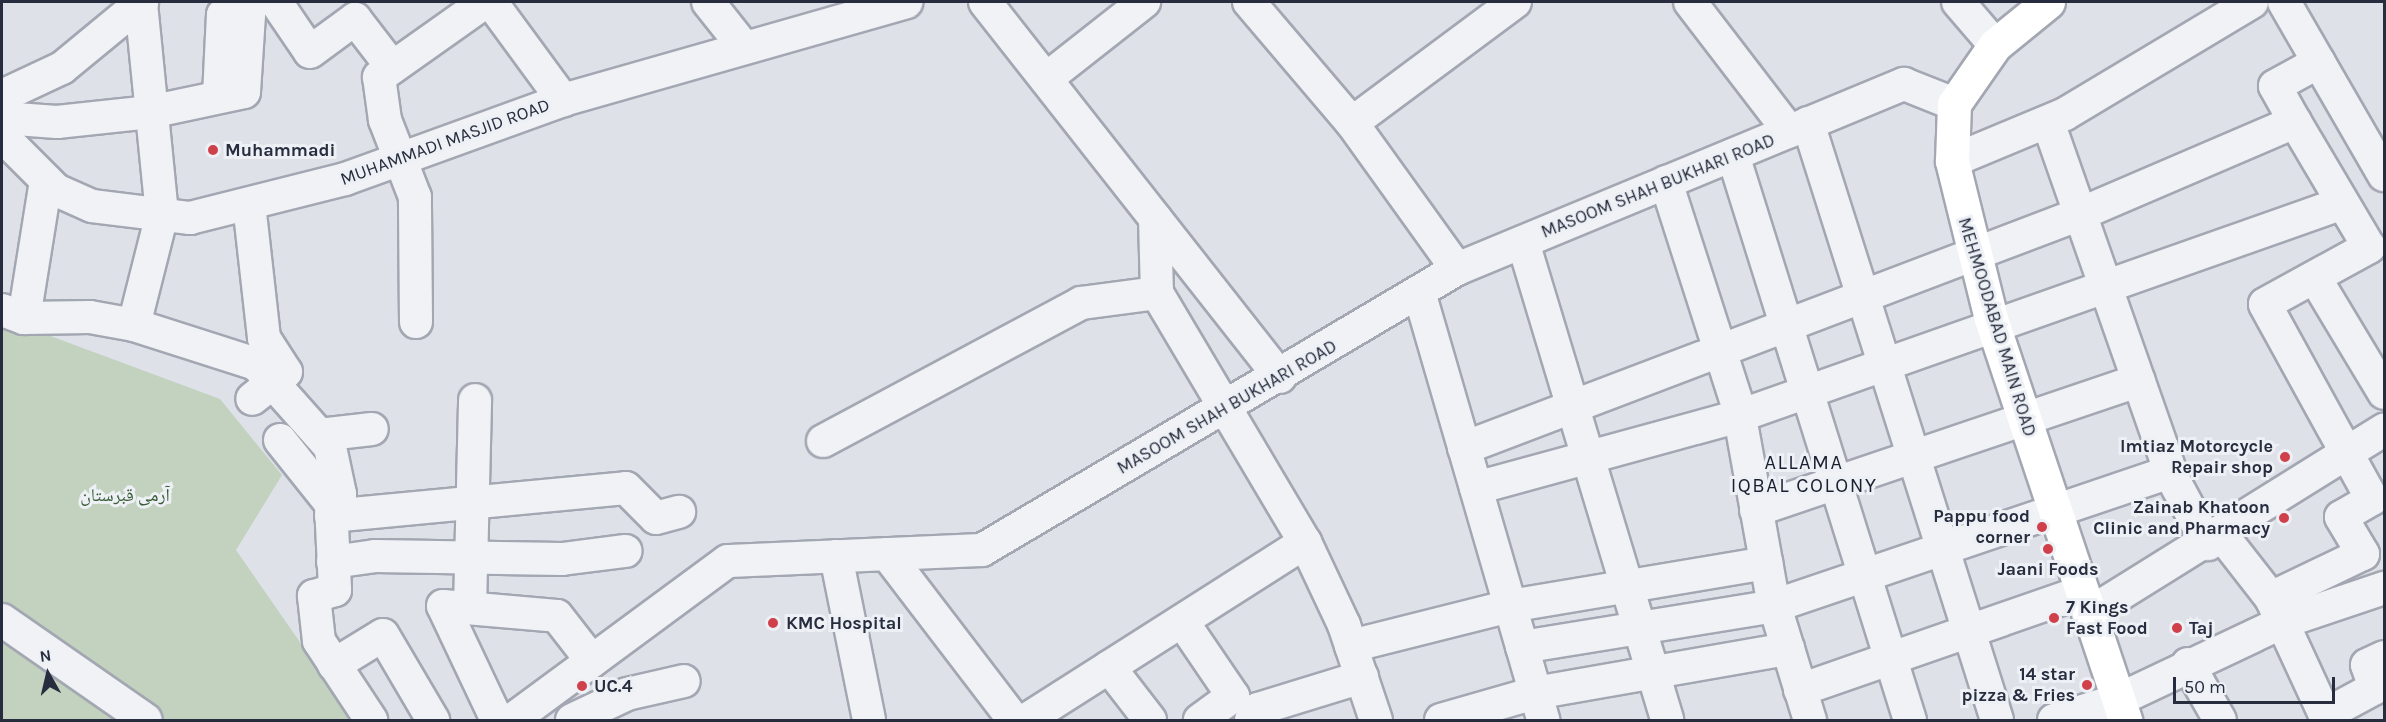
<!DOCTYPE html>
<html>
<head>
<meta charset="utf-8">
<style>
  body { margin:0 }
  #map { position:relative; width:2386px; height:722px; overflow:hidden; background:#dee1e8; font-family:Karla,"Noto Naskh Arabic",sans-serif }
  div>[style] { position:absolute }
  .green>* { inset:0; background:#c2d2bf }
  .roads { filter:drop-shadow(2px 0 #a3a7b2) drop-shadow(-2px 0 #a3a7b2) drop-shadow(0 2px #a3a7b2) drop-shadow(0 -2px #a3a7b2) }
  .minor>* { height:32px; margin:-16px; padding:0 16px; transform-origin:16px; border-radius:16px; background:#f0f2f6 }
  .major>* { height:33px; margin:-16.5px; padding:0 16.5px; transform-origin:16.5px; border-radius:16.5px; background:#fff }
  .dots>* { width:16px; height:16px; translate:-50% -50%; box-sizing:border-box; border:3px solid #edf0f5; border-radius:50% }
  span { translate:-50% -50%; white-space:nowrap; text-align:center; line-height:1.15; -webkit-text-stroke:6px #edf0f5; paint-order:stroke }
  .street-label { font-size:18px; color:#272d3e }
  .poi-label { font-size:18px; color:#272d3e; font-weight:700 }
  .left { translate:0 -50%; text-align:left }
  .right { translate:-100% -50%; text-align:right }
  .park-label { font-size:18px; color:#385a34 }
  .neighbourhood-label { font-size:20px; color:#191f2f; letter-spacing:1.5px }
  .frame { position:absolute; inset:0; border:3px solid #272d3e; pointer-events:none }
  .north { position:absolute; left:18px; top:644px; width:60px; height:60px; -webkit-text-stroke:4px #edf0f5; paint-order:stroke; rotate:352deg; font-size:16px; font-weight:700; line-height:24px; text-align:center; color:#272d3e }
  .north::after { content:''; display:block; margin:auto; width:21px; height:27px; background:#272d3e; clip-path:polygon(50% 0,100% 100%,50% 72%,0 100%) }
  .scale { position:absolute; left:2173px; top:677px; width:162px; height:27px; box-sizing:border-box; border:3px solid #272d3e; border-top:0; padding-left:8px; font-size:18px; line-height:21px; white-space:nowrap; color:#272d3e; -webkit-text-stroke:4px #edf0f5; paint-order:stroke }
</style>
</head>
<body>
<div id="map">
  <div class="green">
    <div style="clip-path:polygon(2px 318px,220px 399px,282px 475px,236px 550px,354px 720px,2px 720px)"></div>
  </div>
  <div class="roads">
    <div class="minor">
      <div style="left:276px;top:2px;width:60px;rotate:55.8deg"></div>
      <div style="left:310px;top:52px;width:56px;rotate:-36.3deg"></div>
      <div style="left:355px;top:19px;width:61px;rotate:52.4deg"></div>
      <div style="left:491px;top:2px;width:122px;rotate:53.7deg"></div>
      <div style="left:708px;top:2px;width:56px;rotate:51.5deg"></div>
      <div style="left:985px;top:2px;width:477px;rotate:51.8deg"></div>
      <div style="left:1249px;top:2px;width:159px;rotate:49.6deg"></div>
      <div style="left:1352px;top:123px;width:180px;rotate:54.3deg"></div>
      <div style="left:1690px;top:2px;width:163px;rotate:52.5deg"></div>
      <div style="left:1958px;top:2px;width:57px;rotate:49.3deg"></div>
      <div style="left:2284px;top:2px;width:200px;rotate:60deg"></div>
      <div style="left:1046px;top:79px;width:125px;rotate:-38.2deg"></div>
      <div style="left:2px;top:96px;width:66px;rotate:-25deg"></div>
      <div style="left:62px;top:68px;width:104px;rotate:-39.5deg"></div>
      <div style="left:219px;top:96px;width:81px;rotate:-87.2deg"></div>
      <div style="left:223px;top:15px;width:26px;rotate:-2deg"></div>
      <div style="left:249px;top:14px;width:12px;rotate:-90deg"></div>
      <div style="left:2px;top:118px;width:55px;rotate:4.2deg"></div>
      <div style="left:57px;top:122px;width:94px;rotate:-6.1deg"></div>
      <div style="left:150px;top:112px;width:96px;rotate:-12deg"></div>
      <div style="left:244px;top:92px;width:78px;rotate:-86.3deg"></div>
      <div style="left:2048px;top:122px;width:378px;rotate:70.7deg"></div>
      <div style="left:2173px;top:479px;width:74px;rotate:61.7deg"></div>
      <div style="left:1352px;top:123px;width:203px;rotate:-36.6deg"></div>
      <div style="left:1808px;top:123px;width:626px;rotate:72.43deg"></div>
      <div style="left:2px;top:136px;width:76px;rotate:45deg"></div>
      <div style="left:56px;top:190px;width:39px;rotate:24deg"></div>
      <div style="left:92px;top:206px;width:99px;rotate:7deg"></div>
      <div style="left:190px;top:218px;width:160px;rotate:-14.1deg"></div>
      <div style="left:345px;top:179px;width:232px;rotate:-19.9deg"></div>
      <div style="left:563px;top:100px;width:357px;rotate:-15.9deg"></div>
      <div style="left:1733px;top:155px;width:592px;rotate:72.61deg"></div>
      <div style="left:1952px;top:161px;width:122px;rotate:-22.6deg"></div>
      <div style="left:2065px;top:114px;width:218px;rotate:-30.9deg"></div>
      <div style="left:1666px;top:182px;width:235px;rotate:72.2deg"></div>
      <div style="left:1738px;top:406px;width:197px;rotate:79.8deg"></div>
      <div style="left:1773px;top:600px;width:126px;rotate:72.9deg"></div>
      <div style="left:249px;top:204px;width:135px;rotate:83.6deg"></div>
      <div style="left:264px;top:338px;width:40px;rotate:57.1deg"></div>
      <div style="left:286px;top:372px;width:43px;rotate:141.5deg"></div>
      <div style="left:1155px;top:218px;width:75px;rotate:88.5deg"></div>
      <div style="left:1157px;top:293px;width:290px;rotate:59.3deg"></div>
      <div style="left:1305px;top:542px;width:92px;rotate:64.8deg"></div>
      <div style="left:1344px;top:625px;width:100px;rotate:71.4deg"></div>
      <div style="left:1523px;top:242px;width:499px;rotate:73.2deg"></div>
      <div style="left:2315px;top:278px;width:134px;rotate:59deg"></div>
      <div style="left:1419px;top:292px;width:446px;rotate:73.8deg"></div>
      <div style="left:2px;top:310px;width:23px;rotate:20deg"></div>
      <div style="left:24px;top:318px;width:66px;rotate:-0.9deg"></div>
      <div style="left:90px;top:317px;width:45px;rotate:10.3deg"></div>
      <div style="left:134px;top:325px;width:128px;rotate:17.7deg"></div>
      <div style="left:256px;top:364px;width:111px;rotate:48.3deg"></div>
      <div style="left:330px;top:447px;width:48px;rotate:78deg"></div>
      <div style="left:340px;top:494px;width:13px;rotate:132deg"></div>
      <div style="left:24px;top:318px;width:139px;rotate:-80.9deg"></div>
      <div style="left:416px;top:322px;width:125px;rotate:-90.5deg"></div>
      <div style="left:415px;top:197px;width:83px;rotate:-111.3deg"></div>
      <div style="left:385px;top:120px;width:43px;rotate:-97.9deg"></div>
      <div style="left:379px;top:77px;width:130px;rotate:-35.3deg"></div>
      <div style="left:134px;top:325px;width:114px;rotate:-75.8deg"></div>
      <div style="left:162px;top:214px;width:213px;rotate:-95.7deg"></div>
      <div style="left:280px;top:440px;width:82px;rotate:51.4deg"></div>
      <div style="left:331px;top:504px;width:86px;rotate:87.3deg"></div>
      <div style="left:335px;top:590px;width:22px;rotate:164deg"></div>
      <div style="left:314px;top:596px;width:45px;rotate:83.7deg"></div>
      <div style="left:319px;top:641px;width:95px;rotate:56.6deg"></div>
      <div style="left:823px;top:441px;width:293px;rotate:-28.1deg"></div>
      <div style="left:1081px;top:303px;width:77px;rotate:-7.5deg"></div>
      <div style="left:330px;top:447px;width:13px;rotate:-99deg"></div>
      <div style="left:328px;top:434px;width:44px;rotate:-6.5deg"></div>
      <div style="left:1464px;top:448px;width:659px;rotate:-20.8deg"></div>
      <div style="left:2080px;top:214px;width:234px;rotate:-23.2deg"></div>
      <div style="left:2295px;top:122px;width:41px;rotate:-119.1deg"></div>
      <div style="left:2275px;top:86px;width:50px;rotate:-28.6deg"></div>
      <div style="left:1476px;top:488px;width:273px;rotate:-15.3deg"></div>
      <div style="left:1739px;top:416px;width:637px;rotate:-19.43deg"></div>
      <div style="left:1756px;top:510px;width:404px;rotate:-18.7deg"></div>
      <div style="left:331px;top:516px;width:296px;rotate:-5.4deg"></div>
      <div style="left:626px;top:488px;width:42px;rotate:45deg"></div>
      <div style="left:656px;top:518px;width:24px;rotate:-15deg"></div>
      <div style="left:2221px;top:534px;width:81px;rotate:52deg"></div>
      <div style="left:2271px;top:598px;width:129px;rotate:65.2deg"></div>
      <div style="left:2325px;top:715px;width:57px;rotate:-28.4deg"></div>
      <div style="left:2375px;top:688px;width:24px;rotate:-109deg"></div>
      <div style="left:2367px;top:665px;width:19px;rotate:-25deg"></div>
      <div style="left:887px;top:554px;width:209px;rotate:52.6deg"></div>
      <div style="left:836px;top:556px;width:167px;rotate:78.6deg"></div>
      <div style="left:333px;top:562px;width:42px;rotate:-8.1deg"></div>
      <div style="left:375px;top:556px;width:187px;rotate:0.9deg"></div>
      <div style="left:562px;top:559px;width:64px;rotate:-7.2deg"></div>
      <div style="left:2271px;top:598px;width:102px;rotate:-25.6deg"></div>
      <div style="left:2363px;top:554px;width:43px;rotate:-120.7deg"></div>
      <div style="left:2341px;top:517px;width:36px;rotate:-30deg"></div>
      <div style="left:2372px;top:499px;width:222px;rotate:-118.8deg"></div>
      <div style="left:2265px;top:304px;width:119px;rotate:-28.7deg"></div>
      <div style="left:2369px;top:247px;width:145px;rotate:-120.6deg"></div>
      <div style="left:470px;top:608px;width:208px;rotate:-88.6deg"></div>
      <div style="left:2088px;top:614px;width:349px;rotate:-31.9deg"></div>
      <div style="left:2px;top:620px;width:175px;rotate:34.8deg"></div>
      <div style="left:1182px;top:621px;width:91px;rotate:55.8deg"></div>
      <div style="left:1233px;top:696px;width:41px;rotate:144deg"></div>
      <div style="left:1351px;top:646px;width:164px;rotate:-14.1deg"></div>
      <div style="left:1510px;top:606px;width:260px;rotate:-9.5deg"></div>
      <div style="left:1522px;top:647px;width:255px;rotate:-9.2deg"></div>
      <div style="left:1774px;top:606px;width:418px;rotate:-18.7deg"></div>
      <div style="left:2188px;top:664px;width:64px;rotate:60.3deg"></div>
      <div style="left:334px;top:665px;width:57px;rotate:-31.5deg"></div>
      <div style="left:383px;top:635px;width:99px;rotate:59.5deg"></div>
      <div style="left:1109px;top:667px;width:67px;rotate:52.3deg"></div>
      <div style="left:1800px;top:690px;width:298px;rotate:-19.2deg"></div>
      <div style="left:497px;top:720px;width:126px;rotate:-115.3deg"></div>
      <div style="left:443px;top:606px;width:114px;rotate:5deg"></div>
      <div style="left:557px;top:616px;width:57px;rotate:52.1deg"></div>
      <div style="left:512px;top:720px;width:268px;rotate:-36.4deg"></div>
      <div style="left:728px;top:561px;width:254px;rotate:-2.5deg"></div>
      <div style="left:982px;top:550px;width:552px;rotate:-30.61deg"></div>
      <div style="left:1457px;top:269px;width:484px;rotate:-22.5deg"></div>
      <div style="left:1904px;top:84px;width:54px;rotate:21.8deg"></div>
      <div style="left:572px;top:720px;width:61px;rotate:-25.3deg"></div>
      <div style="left:627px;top:694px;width:58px;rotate:-12.8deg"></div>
      <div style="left:1026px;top:720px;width:331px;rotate:-32.5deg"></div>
      <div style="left:1251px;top:720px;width:13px;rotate:-58deg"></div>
      <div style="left:1258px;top:709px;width:109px;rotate:-17.1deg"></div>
      <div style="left:1441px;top:720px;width:98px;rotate:-16deg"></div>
      <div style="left:1535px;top:693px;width:257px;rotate:-9.9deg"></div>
      <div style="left:2054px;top:720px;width:67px;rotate:-17.4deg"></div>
      <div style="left:2118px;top:700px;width:183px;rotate:-25.3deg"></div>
      <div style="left:2283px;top:622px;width:107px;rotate:-18.6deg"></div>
    </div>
    <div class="major">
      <div style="left:2048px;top:2px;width:68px;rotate:140.9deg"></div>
      <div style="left:1995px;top:45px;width:72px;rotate:124.8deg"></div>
      <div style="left:1954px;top:104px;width:57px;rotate:92deg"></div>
      <div style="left:1952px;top:161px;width:163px;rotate:76.1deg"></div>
      <div style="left:1991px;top:319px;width:423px;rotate:71.5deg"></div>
    </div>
  </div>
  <div class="dots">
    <div style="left:213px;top:150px;background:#cf404a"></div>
    <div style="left:2285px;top:457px;background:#cf404a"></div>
    <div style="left:2284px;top:518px;background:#cf404a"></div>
    <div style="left:2042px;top:527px;background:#cf404a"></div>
    <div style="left:2048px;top:549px;background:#cf404a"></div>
    <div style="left:2054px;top:618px;background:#cf404a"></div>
    <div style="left:773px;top:623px;background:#cf404a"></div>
    <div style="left:2177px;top:628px;background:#cf404a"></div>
    <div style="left:2087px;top:685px;background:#cf404a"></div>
    <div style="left:582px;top:686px;background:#cf404a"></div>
  </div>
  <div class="street-label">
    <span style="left:445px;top:142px;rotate:-20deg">MUHAMMADI MASJID ROAD</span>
    <span style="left:1658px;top:186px;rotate:-22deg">MASOOM SHAH BUKHARI ROAD</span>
    <span style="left:1997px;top:327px;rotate:73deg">MEHMOODABAD MAIN ROAD</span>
    <span style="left:1227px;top:407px;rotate:-30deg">MASOOM SHAH BUKHARI ROAD</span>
  </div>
  <div class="poi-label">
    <span class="left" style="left:225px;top:150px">Muhammadi</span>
    <span class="right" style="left:2273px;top:457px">Imtiaz Motorcycle<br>Repair shop</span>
    <span class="right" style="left:2270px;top:518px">Zainab Khatoon<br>Clinic and Pharmacy</span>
    <span class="right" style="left:2030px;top:527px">Pappu food<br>corner</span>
    <span style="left:2048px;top:569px">Jaani Foods</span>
    <span class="left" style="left:2066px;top:618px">7 Kings<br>Fast Food</span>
    <span class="left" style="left:786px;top:623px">KMC Hospital</span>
    <span class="left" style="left:2189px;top:628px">Taj</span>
    <span class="right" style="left:2075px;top:685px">14 star<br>pizza &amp; Fries</span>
    <span class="left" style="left:594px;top:686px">UC.4</span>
  </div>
  <div class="park-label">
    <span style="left:125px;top:495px">آرمی قبرستان</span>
  </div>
  <div class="neighbourhood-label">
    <span style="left:1804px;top:474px">ALLAMA<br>IQBAL COLONY</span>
  </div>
  <div class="frame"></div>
  <div class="north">N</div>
  <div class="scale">50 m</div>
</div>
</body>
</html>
